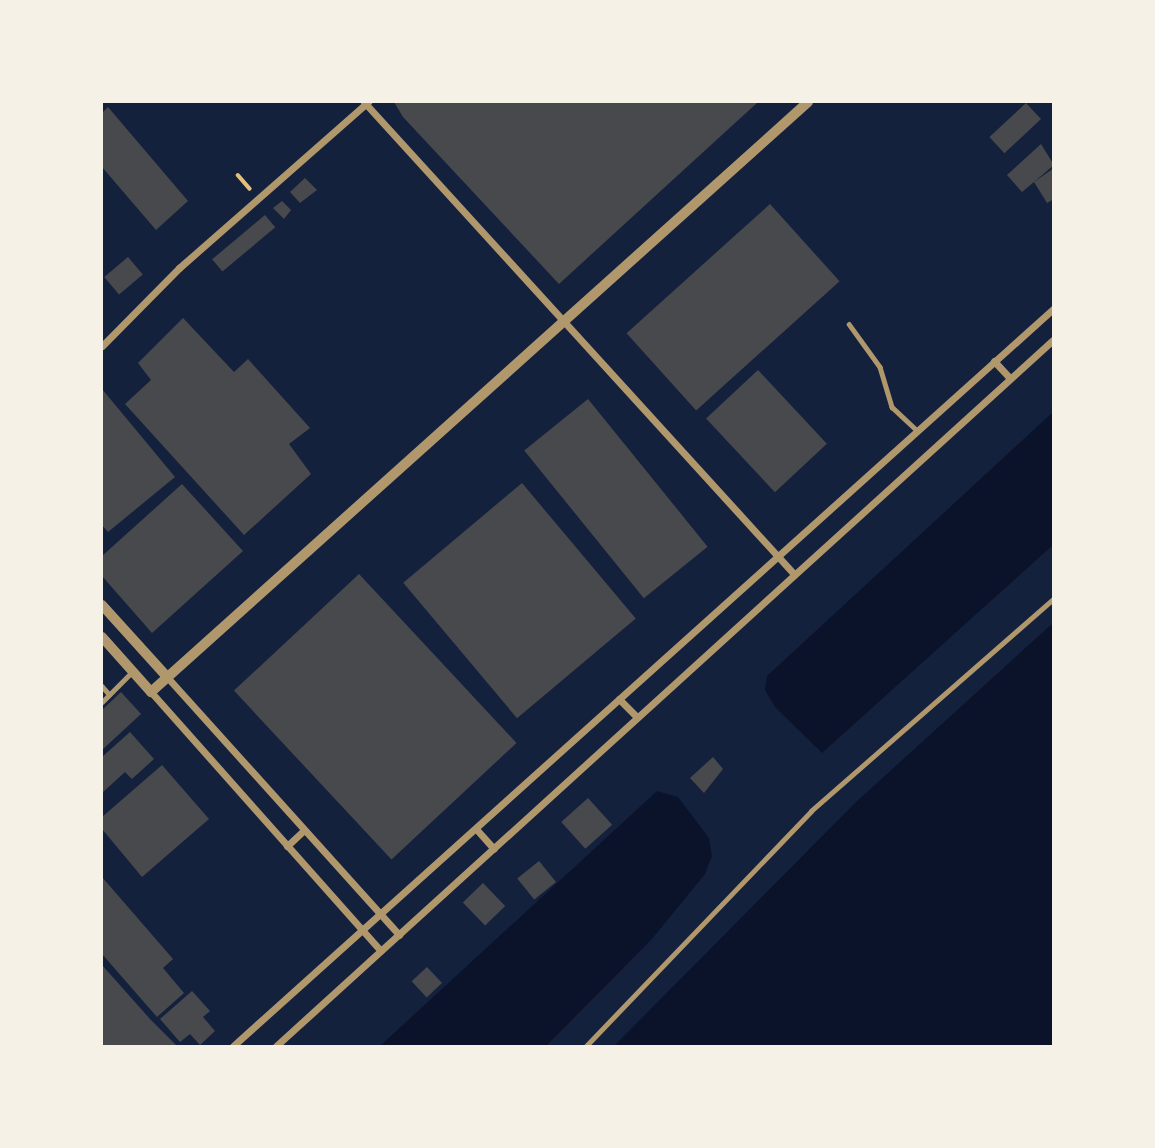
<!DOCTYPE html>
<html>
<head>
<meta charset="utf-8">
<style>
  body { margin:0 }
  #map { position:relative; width:1155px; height:1148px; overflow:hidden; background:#14213d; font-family:Rubik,sans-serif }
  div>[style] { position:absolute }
  .water>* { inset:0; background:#0b132b }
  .building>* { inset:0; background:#48494c; transform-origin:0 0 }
  .path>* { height:3.5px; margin:-1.75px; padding:0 1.75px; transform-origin:1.75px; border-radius:1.75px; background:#e5c07b }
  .service>* { height:4.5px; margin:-2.25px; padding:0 2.25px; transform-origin:2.25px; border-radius:2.25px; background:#b1986c }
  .minor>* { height:7px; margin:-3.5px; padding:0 3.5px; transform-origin:3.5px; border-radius:3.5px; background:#b1986c }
  .tertiary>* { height:10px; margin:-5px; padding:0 5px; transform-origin:5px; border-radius:5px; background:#b1986c }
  span { translate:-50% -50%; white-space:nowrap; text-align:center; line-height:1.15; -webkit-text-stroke:6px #f6f1e7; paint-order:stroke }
  .frame { position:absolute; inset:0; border:103px solid #f6f1e7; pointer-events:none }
</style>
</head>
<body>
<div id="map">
  <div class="water">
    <div style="clip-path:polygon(1053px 412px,1053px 545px,822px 753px,775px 707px,765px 690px,767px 676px)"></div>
    <div style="clip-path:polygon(1053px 623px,1053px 1046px,614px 1046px,856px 802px)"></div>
    <div style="clip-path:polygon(657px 791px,678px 797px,709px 838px,712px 856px,705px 874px,652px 939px,546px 1046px,380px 1046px)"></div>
  </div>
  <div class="building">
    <div style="clip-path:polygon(394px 102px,758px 102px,559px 284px,403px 117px)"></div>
    <div style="left:1026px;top:103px;width:22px;height:50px;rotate:47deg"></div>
    <div style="clip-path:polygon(108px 107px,188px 201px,156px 230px,102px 167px,102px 113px)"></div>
    <div style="clip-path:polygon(1041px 144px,1054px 165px,1034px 182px,1054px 168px,1054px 199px,1047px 203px,1034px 182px,1022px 192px,1007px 175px)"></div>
    <div style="clip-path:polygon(305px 178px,317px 190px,300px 203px,290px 192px)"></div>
    <div style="clip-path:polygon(282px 201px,291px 210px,284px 219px,273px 208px)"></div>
    <div style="left:770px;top:204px;width:104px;height:193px;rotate:48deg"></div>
    <div style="left:265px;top:215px;width:16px;height:69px;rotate:50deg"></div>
    <div style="left:128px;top:257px;width:23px;height:31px;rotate:50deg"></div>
    <div style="clip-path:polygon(183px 318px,234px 372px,248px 359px,310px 428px,289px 444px,311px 474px,244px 535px,125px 404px,151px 380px,138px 363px)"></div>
    <div style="left:758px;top:370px;width:101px;height:71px;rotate:47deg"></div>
    <div style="clip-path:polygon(102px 389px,175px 477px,108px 532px,102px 525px)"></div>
    <div style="left:588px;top:399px;width:190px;height:82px;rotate:51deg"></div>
    <div style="left:522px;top:483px;width:177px;height:155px;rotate:50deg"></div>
    <div style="clip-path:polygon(182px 484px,243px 551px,152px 633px,102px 576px,102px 556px)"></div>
    <div style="left:359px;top:574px;width:231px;height:171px;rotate:47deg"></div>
    <div style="clip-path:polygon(121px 692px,141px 714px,102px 750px,102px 710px)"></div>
    <div style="clip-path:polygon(130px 732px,154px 759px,132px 779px,125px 772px,102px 793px,102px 757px)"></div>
    <div style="clip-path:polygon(713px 757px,723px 769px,704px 793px,690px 778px)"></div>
    <div style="clip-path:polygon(162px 765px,209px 819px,142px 877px,102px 829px,102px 817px)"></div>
    <div style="left:588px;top:798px;width:36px;height:36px;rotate:48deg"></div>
    <div style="left:539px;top:861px;width:27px;height:28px;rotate:51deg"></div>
    <div style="clip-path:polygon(102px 877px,173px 959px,163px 968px,184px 993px,157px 1017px,102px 954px)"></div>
    <div style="left:483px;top:883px;width:32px;height:28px;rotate:46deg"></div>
    <div style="clip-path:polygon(102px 965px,150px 1019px,177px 1046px,102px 1046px)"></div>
    <div style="left:427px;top:967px;width:22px;height:21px;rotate:47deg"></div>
    <div style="clip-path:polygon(192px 991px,210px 1011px,203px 1017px,215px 1031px,200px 1045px,190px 1034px,180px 1042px,160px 1019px)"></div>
  </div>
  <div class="path">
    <div style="left:238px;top:175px;width:18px;rotate:49deg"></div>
  </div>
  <div class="service">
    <div style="left:849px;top:324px;width:53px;rotate:54.2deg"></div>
    <div style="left:880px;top:367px;width:42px;rotate:73.3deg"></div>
    <div style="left:892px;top:407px;width:34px;rotate:43deg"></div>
    <div style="left:102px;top:686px;width:11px;rotate:49deg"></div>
    <div style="left:102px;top:702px;width:41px;rotate:-45deg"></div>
    <div style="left:586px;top:1046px;width:325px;rotate:-46.2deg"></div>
    <div style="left:811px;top:811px;width:323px;rotate:-41.2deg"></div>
  </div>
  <div class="minor">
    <div style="left:364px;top:102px;width:639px;rotate:47.67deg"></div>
    <div style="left:102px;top:346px;width:110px;rotate:-45.4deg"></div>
    <div style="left:179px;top:268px;width:252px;rotate:-41.3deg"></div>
    <div style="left:994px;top:361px;width:23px;rotate:47deg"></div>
    <div style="left:167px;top:677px;width:347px;rotate:48deg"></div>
    <div style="left:151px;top:692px;width:346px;rotate:48.4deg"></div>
    <div style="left:619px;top:699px;width:25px;rotate:45deg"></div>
    <div style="left:477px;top:830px;width:25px;rotate:48deg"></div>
    <div style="left:287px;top:846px;width:22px;rotate:-43deg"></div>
    <div style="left:233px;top:1046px;width:1104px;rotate:-41.95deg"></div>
    <div style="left:276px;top:1046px;width:1051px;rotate:-42.26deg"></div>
  </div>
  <div class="tertiary">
    <div style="left:102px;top:605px;width:97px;rotate:47.9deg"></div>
    <div style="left:102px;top:637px;width:74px;rotate:48.3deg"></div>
    <div style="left:151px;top:692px;width:883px;rotate:-41.92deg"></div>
  </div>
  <div class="frame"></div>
</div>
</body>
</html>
